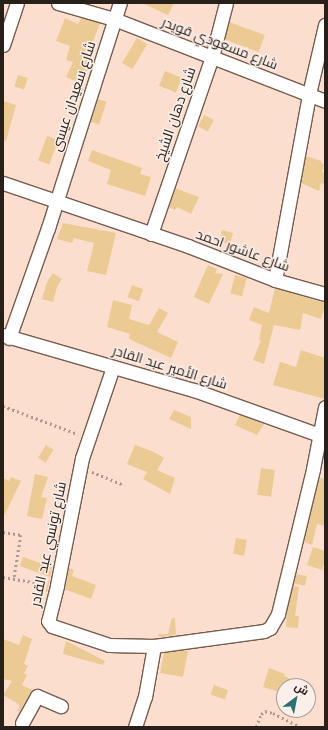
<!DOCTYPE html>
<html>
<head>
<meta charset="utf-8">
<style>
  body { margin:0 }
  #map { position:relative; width:328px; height:730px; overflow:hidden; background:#fcdece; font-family:"Space Grotesk",Cairo,sans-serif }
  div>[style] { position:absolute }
  .building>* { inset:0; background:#ebca94; transform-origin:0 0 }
  .path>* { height:2.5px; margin-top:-1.25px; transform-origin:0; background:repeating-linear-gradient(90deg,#af998c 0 2px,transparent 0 5px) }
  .roads { filter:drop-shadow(1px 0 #755c4f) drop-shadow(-1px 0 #755c4f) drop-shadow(0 1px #755c4f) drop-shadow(0 -1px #755c4f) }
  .street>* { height:13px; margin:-6.5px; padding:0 6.5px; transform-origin:6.5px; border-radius:6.5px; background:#fff }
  span { translate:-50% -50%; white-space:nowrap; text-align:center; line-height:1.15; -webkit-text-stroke:3px #fbefe9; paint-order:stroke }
  .street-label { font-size:14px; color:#2a201a }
  .frame { position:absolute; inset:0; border:4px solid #2a201a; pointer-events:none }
  .north { position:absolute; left:276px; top:678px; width:40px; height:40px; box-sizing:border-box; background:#fbefe9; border:1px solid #a79c96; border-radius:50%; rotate:32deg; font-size:11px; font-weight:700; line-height:16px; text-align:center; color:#2a201a }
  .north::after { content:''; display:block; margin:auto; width:14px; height:18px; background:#287274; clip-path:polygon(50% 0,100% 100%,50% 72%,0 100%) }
</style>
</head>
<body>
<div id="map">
  <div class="building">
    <div style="clip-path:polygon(142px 3px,174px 3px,168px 15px)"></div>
    <div style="clip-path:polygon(65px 18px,78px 24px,81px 18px,100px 23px,92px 44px,95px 45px,82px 84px,66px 77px,73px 62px,66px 60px,70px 46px,56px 41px)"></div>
    <div style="left:229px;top:22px;width:38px;height:18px;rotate:20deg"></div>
    <div style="left:137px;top:38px;width:12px;height:29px;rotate:31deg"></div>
    <div style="left:165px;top:71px;width:18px;height:16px;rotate:22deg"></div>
    <div style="left:18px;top:75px;width:10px;height:12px;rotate:17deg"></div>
    <div style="left:98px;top:99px;width:9px;height:24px;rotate:18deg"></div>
    <div style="clip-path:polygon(3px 101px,16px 105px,6px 141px,3px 140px)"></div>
    <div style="left:204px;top:115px;width:11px;height:13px;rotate:27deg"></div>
    <div style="left:47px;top:136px;width:12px;height:26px;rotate:20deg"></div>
    <div style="clip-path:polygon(92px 150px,142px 168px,140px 174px,151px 177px,145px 196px,107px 184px,111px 170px,88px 161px)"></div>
    <div style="clip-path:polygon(306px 156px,321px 161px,321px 163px,324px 164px,322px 172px,325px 173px,325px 184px,321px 183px,319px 191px,301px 183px)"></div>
    <div style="clip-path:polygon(175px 188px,199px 197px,191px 214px,177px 207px,175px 210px,169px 207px)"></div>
    <div style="clip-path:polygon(63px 223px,116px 233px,106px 275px,87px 271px,94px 243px,74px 238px,72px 243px,57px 239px)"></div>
    <div style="clip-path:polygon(222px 230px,233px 233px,230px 244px,220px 242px)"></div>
    <div style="clip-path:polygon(208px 265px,217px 269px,215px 273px,223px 274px,209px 304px,194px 297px)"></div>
    <div style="clip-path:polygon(53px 273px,62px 279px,57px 287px,53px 302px,42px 299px,47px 282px)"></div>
    <div style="left:235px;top:275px;width:12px;height:19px;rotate:14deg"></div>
    <div style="left:132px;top:285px;width:12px;height:13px;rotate:20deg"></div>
    <div style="clip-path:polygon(275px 288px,325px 303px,325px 305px,321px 319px,303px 313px,300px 330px,274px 325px,264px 364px,253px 360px,261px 340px,259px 340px,262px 325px,249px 320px,254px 307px,269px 313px)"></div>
    <div style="clip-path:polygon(113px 300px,132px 305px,129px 319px,149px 325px,159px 308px,168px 313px,157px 332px,178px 342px,171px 358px,129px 339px,130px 334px,107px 327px)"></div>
    <div style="clip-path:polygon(301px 350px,325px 358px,325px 399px,273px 385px,280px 362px,296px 367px)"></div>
    <div style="clip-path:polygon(174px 410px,191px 417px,191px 429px,169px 419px)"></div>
    <div style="clip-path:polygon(240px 415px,264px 424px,257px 435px,235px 425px)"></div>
    <div style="left:46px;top:445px;width:9px;height:15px;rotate:32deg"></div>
    <div style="clip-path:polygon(135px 445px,152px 451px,164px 458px,157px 470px,175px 478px,170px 494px,143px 479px,147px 472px,127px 464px)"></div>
    <div style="left:261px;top:468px;width:14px;height:27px;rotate:8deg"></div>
    <div style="clip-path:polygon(35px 474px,48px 477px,41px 497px,47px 498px,42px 519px,27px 516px)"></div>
    <div style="clip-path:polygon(11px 477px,21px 481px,3px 518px,3px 478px,9px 481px)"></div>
    <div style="clip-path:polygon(319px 478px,325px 479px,325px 526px,317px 524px,312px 545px,304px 542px)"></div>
    <div style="left:236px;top:538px;width:11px;height:16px;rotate:10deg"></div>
    <div style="clip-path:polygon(313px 547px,325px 551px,325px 560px,322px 570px,307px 565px)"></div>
    <div style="clip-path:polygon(23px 557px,52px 567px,49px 584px,47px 592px,45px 591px,50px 577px,20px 566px)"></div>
    <div style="clip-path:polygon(69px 568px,74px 570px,72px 576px,96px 585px,91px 599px,64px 589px)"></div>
    <div style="left:296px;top:574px;width:11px;height:10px;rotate:10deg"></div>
    <div style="clip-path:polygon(293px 586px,299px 587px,295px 616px,299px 616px,298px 628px,286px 627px,287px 611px)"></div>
    <div style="clip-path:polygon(172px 618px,175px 618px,176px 635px,159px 637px,158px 634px,168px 634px)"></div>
    <div style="clip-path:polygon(23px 635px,32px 639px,24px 664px,28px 666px,24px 673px,27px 675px,22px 685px,32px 690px,19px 712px,17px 711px,20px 705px,3px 695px,12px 681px,3px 679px,3px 639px,19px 645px)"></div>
    <div style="clip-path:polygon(66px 641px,105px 661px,103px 665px,63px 654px)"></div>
    <div style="clip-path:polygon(181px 650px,188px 651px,183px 677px,160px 673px,164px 653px)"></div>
    <div style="clip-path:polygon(269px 668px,285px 674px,284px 676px,307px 686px,281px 686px,279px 692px,263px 687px)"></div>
    <div style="left:214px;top:685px;width:15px;height:10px;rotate:20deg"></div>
  </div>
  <div class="path">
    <div style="left:3px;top:406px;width:80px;rotate:20.5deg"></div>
    <div style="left:92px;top:472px;width:35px;rotate:22deg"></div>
    <div style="left:3px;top:532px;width:18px;rotate:9deg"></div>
    <div style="left:21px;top:535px;width:45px;rotate:99deg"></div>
    <div style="left:3px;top:577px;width:43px;rotate:9.5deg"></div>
    <div style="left:256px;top:727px;width:14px;rotate:-69deg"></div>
    <div style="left:261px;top:714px;width:5px;rotate:-37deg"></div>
    <div style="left:265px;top:711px;width:8px;rotate:14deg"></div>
    <div style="left:273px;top:713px;width:31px;rotate:27deg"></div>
  </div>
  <div class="roads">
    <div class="street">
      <div style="left:58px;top:3px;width:58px;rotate:15.9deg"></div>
      <div style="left:114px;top:19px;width:226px;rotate:21.2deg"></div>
      <div style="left:3px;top:45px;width:44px;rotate:-71.6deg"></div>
      <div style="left:3px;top:183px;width:195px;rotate:18.8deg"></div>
      <div style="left:188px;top:246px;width:93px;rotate:21.3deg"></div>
      <div style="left:275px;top:280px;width:52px;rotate:15.6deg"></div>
      <div style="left:151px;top:234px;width:187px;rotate:-71deg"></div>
      <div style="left:212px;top:57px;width:56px;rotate:-75.5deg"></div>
      <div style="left:275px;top:280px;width:189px;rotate:-79.6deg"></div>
      <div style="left:309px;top:94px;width:71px;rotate:-76.9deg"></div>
      <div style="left:3px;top:335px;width:199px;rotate:16.1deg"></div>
      <div style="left:194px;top:390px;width:139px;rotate:19.7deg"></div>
      <div style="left:9px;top:338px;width:117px;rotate:-70.5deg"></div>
      <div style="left:48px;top:228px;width:236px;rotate:-72.3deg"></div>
      <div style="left:113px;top:367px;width:96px;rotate:108.8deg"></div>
      <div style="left:82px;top:458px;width:130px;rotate:101.1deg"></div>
      <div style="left:57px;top:586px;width:36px;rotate:104deg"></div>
      <div style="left:48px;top:621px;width:6px;rotate:51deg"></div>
      <div style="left:52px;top:626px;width:60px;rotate:18.4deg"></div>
      <div style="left:109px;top:645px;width:45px;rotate:1.3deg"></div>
      <div style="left:154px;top:646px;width:111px;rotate:-7.8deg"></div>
      <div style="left:264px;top:631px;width:7px;rotate:-27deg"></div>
      <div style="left:270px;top:628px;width:16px;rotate:-60deg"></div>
      <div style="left:278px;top:614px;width:149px;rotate:-76.4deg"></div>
      <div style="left:313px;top:469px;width:63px;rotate:-79deg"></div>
      <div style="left:22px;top:723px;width:31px;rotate:-61deg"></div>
      <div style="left:37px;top:696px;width:26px;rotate:23deg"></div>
      <div style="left:135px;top:727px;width:32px;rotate:-72deg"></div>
      <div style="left:145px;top:697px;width:52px;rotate:-80deg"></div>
    </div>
  </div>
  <div class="street-label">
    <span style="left:220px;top:43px;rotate:21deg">شارع مسعودي قويدر</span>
    <span style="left:73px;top:96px;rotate:-72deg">شارع سعيدان عيسى</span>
    <span style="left:175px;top:114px;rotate:-71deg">شارع دهان الشيخ</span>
    <span style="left:243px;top:250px;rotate:20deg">شارع عاشور احمد</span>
    <span style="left:170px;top:367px;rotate:17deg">شارع الأمير عبد القادر</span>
    <span style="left:48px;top:544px;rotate:-78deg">شارع تونسي عبد القادر</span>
  </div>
  <div class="frame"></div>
  <div class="north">ش</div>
</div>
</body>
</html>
